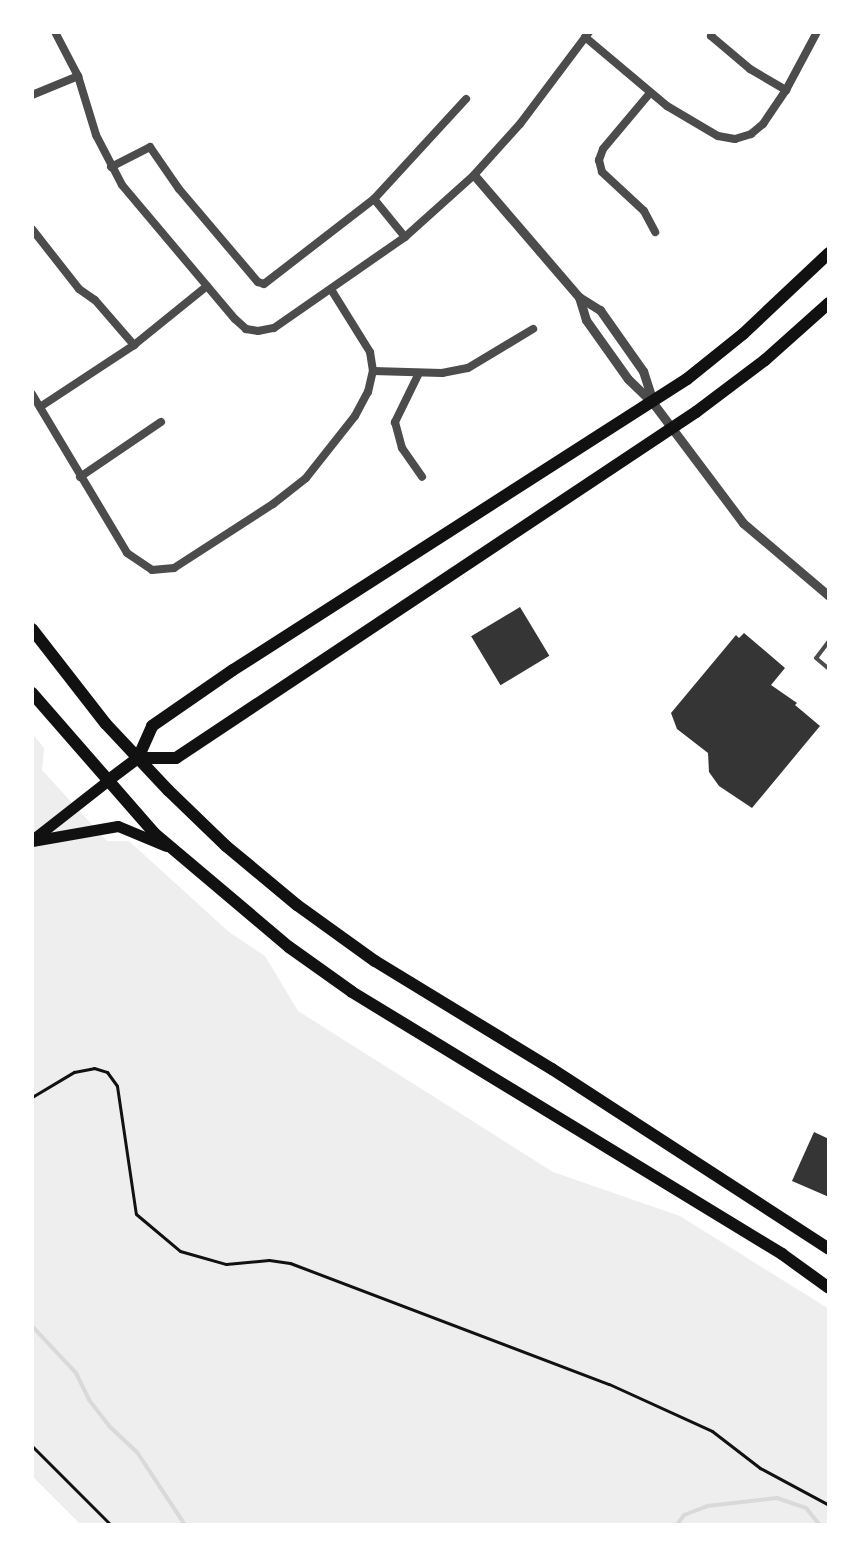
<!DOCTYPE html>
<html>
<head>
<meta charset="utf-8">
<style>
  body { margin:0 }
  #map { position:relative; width:861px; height:1557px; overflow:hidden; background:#fff; font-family:"PT Serif",serif }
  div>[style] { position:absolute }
  .green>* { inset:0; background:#eee }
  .stream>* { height:4px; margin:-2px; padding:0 2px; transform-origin:2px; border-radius:2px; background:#d9d9d9 }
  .building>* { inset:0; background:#353535; transform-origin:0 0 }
  .path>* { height:3px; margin:-1.5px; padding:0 1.5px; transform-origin:1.5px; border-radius:1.5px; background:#111 }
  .service>* { height:4px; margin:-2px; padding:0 2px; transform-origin:2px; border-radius:2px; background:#4c4c4c }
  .minor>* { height:8px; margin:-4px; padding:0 4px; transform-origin:4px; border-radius:4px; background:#4c4c4c }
  .tertiary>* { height:9px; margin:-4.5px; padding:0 4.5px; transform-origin:4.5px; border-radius:4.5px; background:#4c4c4c }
  .secondary>* { height:11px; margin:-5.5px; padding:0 5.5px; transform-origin:5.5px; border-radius:5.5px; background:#111 }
  .primary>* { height:12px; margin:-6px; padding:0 6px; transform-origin:6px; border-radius:6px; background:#111 }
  span { translate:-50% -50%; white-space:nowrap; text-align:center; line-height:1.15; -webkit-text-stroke:8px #fff; paint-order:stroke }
  .frame { position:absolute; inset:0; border:34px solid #fff; pointer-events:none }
</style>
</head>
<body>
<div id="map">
  <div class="green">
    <div style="clip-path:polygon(32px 733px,44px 748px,42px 770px,107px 841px,129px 841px,229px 932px,265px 956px,298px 1011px,553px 1172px,680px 1216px,829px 1309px,829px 1525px,81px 1525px,32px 1476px)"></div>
  </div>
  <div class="stream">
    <div style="left:32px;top:1326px;width:64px;rotate:46.9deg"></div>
    <div style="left:76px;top:1373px;width:30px;rotate:64deg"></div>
    <div style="left:89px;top:1400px;width:33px;rotate:52deg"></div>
    <div style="left:109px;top:1426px;width:38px;rotate:43deg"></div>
    <div style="left:137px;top:1452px;width:87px;rotate:56.7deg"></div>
    <div style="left:677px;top:1525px;width:12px;rotate:-55deg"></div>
    <div style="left:684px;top:1515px;width:25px;rotate:-21deg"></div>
    <div style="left:707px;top:1506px;width:70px;rotate:-6.5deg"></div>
    <div style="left:777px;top:1498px;width:31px;rotate:19deg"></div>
    <div style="left:806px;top:1508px;width:22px;rotate:51deg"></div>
  </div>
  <div class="building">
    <div style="left:520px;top:607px;width:57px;height:57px;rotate:59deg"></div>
    <div style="clip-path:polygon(744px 633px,785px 668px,771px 685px,797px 703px,795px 705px,820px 726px,752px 808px,719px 786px,709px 772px,708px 753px,677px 729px,671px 713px,736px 635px,739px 638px)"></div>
    <div style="clip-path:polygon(814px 1132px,829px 1139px,829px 1197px,792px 1181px)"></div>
  </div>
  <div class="path">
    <div style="left:32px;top:1097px;width:49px;rotate:-30.8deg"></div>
    <div style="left:74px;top:1072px;width:20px;rotate:-11deg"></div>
    <div style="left:94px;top:1068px;width:14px;rotate:17deg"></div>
    <div style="left:107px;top:1072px;width:17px;rotate:54deg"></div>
    <div style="left:117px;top:1086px;width:129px;rotate:81.6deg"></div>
    <div style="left:136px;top:1214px;width:57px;rotate:40.1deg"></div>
    <div style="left:180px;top:1251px;width:48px;rotate:15.8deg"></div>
    <div style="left:226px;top:1264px;width:43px;rotate:-5.3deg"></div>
    <div style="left:269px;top:1260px;width:21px;rotate:8deg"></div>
    <div style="left:290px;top:1263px;width:341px;rotate:20.8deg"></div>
    <div style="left:609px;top:1384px;width:113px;rotate:24.5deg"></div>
    <div style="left:712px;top:1431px;width:61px;rotate:37.6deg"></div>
    <div style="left:760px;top:1468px;width:78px;rotate:28.2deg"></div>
    <div style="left:32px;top:1446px;width:112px;rotate:45deg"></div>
  </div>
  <div class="service">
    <div style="left:829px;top:641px;width:21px;rotate:127deg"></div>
    <div style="left:816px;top:658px;width:17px;rotate:40deg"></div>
  </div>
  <div class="minor">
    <div style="left:55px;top:32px;width:50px;rotate:62.4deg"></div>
    <div style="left:78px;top:76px;width:62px;rotate:73deg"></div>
    <div style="left:96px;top:135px;width:56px;rotate:62.5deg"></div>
    <div style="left:122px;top:185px;width:175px;rotate:49.9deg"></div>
    <div style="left:235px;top:319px;width:15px;rotate:42deg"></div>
    <div style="left:246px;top:329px;width:12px;rotate:9deg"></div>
    <div style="left:258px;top:331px;width:16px;rotate:-11deg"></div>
    <div style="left:274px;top:328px;width:160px;rotate:-34.8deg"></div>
    <div style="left:405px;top:237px;width:93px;rotate:-41.9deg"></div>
    <div style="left:474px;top:175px;width:69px;rotate:-48deg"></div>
    <div style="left:520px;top:124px;width:115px;rotate:-53.1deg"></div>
    <div style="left:712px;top:32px;width:4px;rotate:104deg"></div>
    <div style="left:711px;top:36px;width:51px;rotate:40.2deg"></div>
    <div style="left:750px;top:69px;width:42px;rotate:30.3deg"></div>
    <div style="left:585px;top:37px;width:107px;rotate:40.1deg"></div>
    <div style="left:667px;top:106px;width:59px;rotate:30.5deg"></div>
    <div style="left:718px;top:136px;width:17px;rotate:10deg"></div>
    <div style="left:735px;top:139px;width:17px;rotate:-17deg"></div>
    <div style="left:751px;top:134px;width:16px;rotate:-40deg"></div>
    <div style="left:763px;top:124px;width:41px;rotate:-55.9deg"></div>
    <div style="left:786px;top:90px;width:66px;rotate:-61.9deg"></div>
    <div style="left:650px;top:93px;width:73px;rotate:130deg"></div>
    <div style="left:603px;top:149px;width:12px;rotate:110deg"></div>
    <div style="left:599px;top:160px;width:12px;rotate:76deg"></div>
    <div style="left:602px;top:172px;width:57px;rotate:42.9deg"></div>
    <div style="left:644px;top:211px;width:24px;rotate:62deg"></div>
    <div style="left:32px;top:95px;width:50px;rotate:-22.4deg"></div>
    <div style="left:111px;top:167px;width:44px;rotate:-27.1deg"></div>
    <div style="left:150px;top:147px;width:51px;rotate:55.4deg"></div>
    <div style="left:179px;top:189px;width:122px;rotate:49.7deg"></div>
    <div style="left:258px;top:282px;width:6px;rotate:18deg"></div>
    <div style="left:264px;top:284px;width:139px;rotate:-37.7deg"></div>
    <div style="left:374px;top:199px;width:136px;rotate:-47.4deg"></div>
    <div style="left:374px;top:199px;width:49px;rotate:50.8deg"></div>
    <div style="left:32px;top:229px;width:76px;rotate:51.9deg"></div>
    <div style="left:79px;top:289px;width:19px;rotate:35deg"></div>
    <div style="left:95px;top:300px;width:60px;rotate:49.1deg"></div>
    <div style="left:373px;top:371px;width:69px;rotate:1.7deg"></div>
    <div style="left:442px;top:373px;width:26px;rotate:-11deg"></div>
    <div style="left:468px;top:368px;width:76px;rotate:-31deg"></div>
    <div style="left:419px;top:373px;width:55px;rotate:116.1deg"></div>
    <div style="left:395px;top:422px;width:27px;rotate:75deg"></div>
    <div style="left:402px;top:448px;width:35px;rotate:55deg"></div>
    <div style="left:32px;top:394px;width:185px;rotate:59.1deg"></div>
    <div style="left:127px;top:553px;width:30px;rotate:34deg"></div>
    <div style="left:152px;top:570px;width:22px;rotate:-5deg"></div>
    <div style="left:174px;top:568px;width:118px;rotate:-32.9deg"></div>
    <div style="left:273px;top:504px;width:42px;rotate:-38.2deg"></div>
    <div style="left:306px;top:478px;width:79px;rotate:-51.7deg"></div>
    <div style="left:355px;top:416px;width:27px;rotate:-62deg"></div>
    <div style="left:368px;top:392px;width:22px;rotate:-77deg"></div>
    <div style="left:373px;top:371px;width:19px;rotate:-99deg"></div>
    <div style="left:370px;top:352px;width:72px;rotate:-121.9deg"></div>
    <div style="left:40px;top:407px;width:113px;rotate:-33.4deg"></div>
    <div style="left:134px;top:345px;width:94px;rotate:-38.9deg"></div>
    <div style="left:80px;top:477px;width:98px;rotate:-34.2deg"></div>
  </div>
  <div class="tertiary">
    <div style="left:474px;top:175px;width:161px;rotate:49.3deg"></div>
    <div style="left:579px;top:297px;width:25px;rotate:32deg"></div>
    <div style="left:600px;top:310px;width:75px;rotate:54.8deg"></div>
    <div style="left:643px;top:371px;width:32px;rotate:72deg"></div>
    <div style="left:579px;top:297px;width:24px;rotate:73deg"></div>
    <div style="left:586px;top:320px;width:72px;rotate:54.6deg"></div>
    <div style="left:628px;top:379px;width:35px;rotate:44deg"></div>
    <div style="left:653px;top:403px;width:150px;rotate:53.1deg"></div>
    <div style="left:743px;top:523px;width:113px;rotate:40.3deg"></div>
  </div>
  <div class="secondary">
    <div style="left:32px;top:840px;width:94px;rotate:-38.1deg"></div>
    <div style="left:32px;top:841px;width:87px;rotate:-9.9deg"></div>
    <div style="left:118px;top:826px;width:52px;rotate:22.6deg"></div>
  </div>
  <div class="primary">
    <div style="left:32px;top:629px;width:120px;rotate:52.1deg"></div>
    <div style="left:106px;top:724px;width:91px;rotate:46.8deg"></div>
    <div style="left:168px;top:790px;width:81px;rotate:44deg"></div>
    <div style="left:226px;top:846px;width:92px;rotate:39.7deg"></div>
    <div style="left:297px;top:905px;width:96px;rotate:35.7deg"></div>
    <div style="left:375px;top:961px;width:207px;rotate:31.4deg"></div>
    <div style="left:552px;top:1069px;width:330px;rotate:33deg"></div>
    <div style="left:32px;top:693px;width:186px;rotate:48.9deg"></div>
    <div style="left:154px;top:833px;width:177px;rotate:40.2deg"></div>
    <div style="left:289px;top:947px;width:77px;rotate:35.5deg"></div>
    <div style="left:352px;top:992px;width:504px;rotate:31.35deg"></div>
    <div style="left:782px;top:1254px;width:58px;rotate:35.9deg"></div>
    <div style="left:138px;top:758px;width:38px"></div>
    <div style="left:176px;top:758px;width:625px;rotate:-33.64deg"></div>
    <div style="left:696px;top:412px;width:86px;rotate:-37deg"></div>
    <div style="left:765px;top:360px;width:86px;rotate:-41.7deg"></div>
    <div style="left:106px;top:782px;width:40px;rotate:-37deg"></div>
    <div style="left:138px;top:758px;width:35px;rotate:-66deg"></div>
    <div style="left:152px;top:726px;width:98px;rotate:-34.7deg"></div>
    <div style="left:233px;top:670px;width:539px;rotate:-32.66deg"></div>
    <div style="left:687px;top:379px;width:72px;rotate:-38.8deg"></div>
    <div style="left:743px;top:334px;width:118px;rotate:-43.3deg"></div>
  </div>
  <div class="frame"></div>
</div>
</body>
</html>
